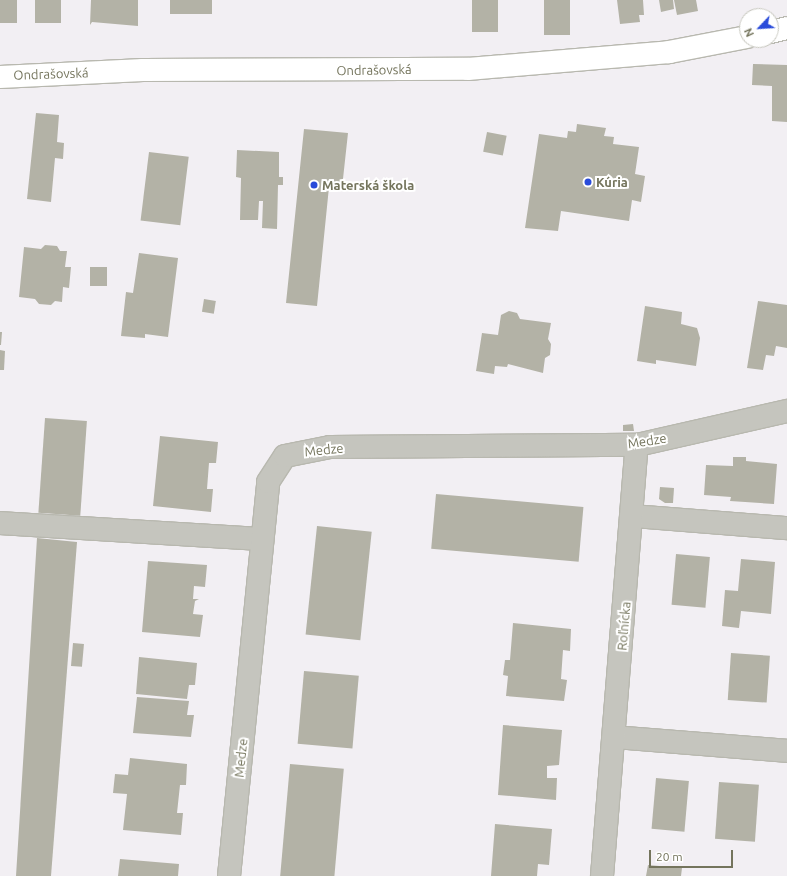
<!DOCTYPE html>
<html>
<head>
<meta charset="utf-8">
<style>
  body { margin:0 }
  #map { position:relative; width:787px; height:876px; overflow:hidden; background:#f2eff3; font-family:Ubuntu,sans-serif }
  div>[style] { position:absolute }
  .building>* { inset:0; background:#b3b2a6; transform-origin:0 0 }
  .roads { filter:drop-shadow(1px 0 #b8b8af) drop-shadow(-1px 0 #b8b8af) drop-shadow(0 1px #b8b8af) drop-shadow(0 -1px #b8b8af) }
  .street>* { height:22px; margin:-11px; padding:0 11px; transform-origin:11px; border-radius:11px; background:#c5c5be }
  .secondary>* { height:22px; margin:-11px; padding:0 11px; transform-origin:11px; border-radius:11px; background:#fff }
  .dots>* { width:11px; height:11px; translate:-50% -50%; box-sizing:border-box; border:2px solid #fff; border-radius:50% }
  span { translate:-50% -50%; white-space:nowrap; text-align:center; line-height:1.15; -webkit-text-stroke:4px #fff; paint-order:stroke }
  .street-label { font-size:13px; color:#74745c }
  .poi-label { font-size:13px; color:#74745c; font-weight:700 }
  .left { translate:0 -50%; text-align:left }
  .north { position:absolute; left:739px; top:8px; width:40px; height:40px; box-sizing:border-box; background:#fff; border:1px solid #c7c7be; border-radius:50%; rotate:245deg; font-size:11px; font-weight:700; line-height:16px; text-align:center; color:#74745c }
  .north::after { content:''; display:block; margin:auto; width:14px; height:18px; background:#294bda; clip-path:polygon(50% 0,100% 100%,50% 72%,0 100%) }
  .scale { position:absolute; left:649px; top:850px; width:84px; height:18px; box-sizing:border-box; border:2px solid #74745c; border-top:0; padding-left:5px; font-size:12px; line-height:14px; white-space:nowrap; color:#74745c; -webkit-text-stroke:3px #fff; paint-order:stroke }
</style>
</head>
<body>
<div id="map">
  <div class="building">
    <div style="left:0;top:0;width:17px;height:23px"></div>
    <div style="left:35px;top:0;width:26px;height:23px"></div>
    <div style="clip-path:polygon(91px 0,138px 0,138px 26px,92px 22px,90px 25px)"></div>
    <div style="left:170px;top:0;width:42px;height:14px"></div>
    <div style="left:472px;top:0;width:26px;height:32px"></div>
    <div style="left:544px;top:0;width:26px;height:35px"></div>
    <div style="clip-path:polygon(617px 0,643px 0,644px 15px,639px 15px,640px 22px,620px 24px)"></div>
    <div style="clip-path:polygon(659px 0,673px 0,674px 9px,661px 12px)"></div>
    <div style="clip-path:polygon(674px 0,696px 0,698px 11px,677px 15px)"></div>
    <div style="clip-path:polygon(753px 64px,787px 65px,787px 122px,772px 121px,772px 86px,752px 85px)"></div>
    <div style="clip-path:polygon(36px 113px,59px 115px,57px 142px,64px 143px,63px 159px,55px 158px,51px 202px,27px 199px)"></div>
    <div style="clip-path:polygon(577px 124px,606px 128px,604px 136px,614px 137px,613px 144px,639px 147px,635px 174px,645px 176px,641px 202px,632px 200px,629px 221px,561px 211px,558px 231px,525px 228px,539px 134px,567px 138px,568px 131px,576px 132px)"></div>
    <div style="clip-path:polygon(304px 129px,348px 133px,342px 188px,329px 187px,317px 306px,286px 303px)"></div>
    <div style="left:487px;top:132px;width:20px;height:20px;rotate:11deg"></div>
    <div style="clip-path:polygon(237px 150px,279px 152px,279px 177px,283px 177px,283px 185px,278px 185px,277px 229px,262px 228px,263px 201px,259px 201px,258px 220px,240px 220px,241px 178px,236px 177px)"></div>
    <div style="left:149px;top:152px;width:40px;height:69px;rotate:7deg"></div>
    <div style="clip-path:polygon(45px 245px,57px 246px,60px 251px,67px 251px,65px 267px,71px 267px,69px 288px,63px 287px,62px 302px,55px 301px,51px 305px,39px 304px,35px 299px,19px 297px,24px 247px,41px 249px)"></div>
    <div style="clip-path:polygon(139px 253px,178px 258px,168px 337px,145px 334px,145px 338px,121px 336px,126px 292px,133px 293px)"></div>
    <div style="left:90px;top:267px;width:17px;height:19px"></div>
    <div style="left:204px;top:299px;width:12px;height:13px;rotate:9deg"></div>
    <div style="clip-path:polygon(758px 301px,787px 305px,787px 348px,776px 346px,774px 356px,766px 355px,763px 370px,747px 368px)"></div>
    <div style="clip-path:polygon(645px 306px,682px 312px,681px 324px,697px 328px,700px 338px,696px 366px,656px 360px,656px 364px,637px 361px)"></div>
    <div style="clip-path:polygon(509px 311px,517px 313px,520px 319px,551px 323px,548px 339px,551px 344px,550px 355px,545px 358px,543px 373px,508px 364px,507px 367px,495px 366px,494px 374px,476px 371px,482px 333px,498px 335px,501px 315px)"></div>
    <div style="clip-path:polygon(0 332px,2px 332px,1px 345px,0 345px)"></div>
    <div style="clip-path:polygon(0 350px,5px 351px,4px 370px,0 370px)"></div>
    <div style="left:45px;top:418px;width:42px;height:95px;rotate:4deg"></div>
    <div style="clip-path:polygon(633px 424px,634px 431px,623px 431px,623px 425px)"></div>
    <div style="clip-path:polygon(160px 436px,218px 442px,216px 463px,209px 463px,207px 489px,213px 489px,211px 512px,153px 506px)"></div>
    <div style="clip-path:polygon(733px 457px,746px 457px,746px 461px,777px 464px,774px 504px,730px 501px,731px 497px,704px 495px,706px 465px,733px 466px)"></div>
    <div style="clip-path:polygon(660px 487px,674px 488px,673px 503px,665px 503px,659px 499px)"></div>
    <div style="left:436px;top:494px;width:148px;height:55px;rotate:5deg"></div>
    <div style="left:317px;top:526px;width:55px;height:109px;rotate:6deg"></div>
    <div style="clip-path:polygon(37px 538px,77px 542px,51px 876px,16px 876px)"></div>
    <div style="left:676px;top:554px;width:34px;height:51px;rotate:5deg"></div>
    <div style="clip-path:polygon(741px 559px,775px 562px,771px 614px,741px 611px,739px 628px,722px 626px,725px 590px,738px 591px)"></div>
    <div style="clip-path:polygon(148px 561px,207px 565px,205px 587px,194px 586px,193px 599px,199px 599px,195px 601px,193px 614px,203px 615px,200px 637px,142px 632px)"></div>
    <div style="clip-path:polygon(513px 623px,571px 629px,570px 651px,563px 650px,561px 679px,567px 680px,564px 701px,506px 696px,508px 676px,503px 675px,505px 660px,510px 660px)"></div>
    <div style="left:73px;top:643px;width:11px;height:23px;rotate:5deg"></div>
    <div style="left:731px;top:653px;width:39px;height:47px;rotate:4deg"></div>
    <div style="clip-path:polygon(139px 657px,197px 663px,195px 685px,189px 685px,187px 699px,136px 694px)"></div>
    <div style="left:304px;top:671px;width:55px;height:73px;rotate:5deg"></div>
    <div style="clip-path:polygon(137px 697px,189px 701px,187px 715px,194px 715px,191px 737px,133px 733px)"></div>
    <div style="clip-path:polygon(503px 725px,562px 730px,559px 765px,547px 766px,547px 778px,557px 778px,556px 800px,498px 795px)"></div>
    <div style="clip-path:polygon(130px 758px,187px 764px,186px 785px,180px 785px,177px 813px,183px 813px,181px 835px,123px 830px,127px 794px,113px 793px,115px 774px,128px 775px)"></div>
    <div style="left:290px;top:764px;width:54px;height:113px;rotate:5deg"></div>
    <div style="left:656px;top:778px;width:33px;height:51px;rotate:5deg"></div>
    <div style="left:719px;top:782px;width:40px;height:57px;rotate:4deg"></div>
    <div style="clip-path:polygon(495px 824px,552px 829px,549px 865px,538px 864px,537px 876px,491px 876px)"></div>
    <div style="clip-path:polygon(120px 859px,179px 864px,178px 876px,118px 876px)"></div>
    <div style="clip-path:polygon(648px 865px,682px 868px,681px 876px,646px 876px)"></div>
  </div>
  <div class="roads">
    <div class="street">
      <div style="left:633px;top:516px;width:154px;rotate:4.5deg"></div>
      <div style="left:0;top:523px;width:262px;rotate:3.5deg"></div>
      <div style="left:614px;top:737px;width:174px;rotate:4.6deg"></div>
      <div style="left:229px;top:876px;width:396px;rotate:-84.3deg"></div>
      <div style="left:268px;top:482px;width:31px;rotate:-57deg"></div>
      <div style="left:285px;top:456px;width:46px;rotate:-11.3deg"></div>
      <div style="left:330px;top:447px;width:307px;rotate:-0.4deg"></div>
      <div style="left:637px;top:445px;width:154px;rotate:-12.8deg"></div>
      <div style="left:602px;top:876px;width:432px;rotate:-85.4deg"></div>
    </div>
    <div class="secondary">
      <div style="left:771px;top:32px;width:16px;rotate:-14deg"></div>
      <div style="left:0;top:77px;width:143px;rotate:-2.8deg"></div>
      <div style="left:143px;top:70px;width:325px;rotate:-0.2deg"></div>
      <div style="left:468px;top:69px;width:202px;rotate:-4.8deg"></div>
      <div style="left:669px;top:52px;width:79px;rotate:-10.9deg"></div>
    </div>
  </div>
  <div class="dots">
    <div style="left:588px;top:182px;background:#294bda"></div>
    <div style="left:314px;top:185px;background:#294bda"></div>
  </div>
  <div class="street-label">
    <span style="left:374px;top:70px;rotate:-1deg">Ondrašovská</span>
    <span style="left:51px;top:74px;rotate:-2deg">Ondrašovská</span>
    <span style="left:647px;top:441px;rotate:-9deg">Medze</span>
    <span style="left:324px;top:450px;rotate:-6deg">Medze</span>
    <span style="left:624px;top:626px;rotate:-85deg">Roľnícka</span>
    <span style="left:241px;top:758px;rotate:-84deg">Medze</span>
  </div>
  <div class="poi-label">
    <span class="left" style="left:596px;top:182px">Kúria</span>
    <span class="left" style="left:322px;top:185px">Materská škola</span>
  </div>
  <div class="north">N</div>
  <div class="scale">20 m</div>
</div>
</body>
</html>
